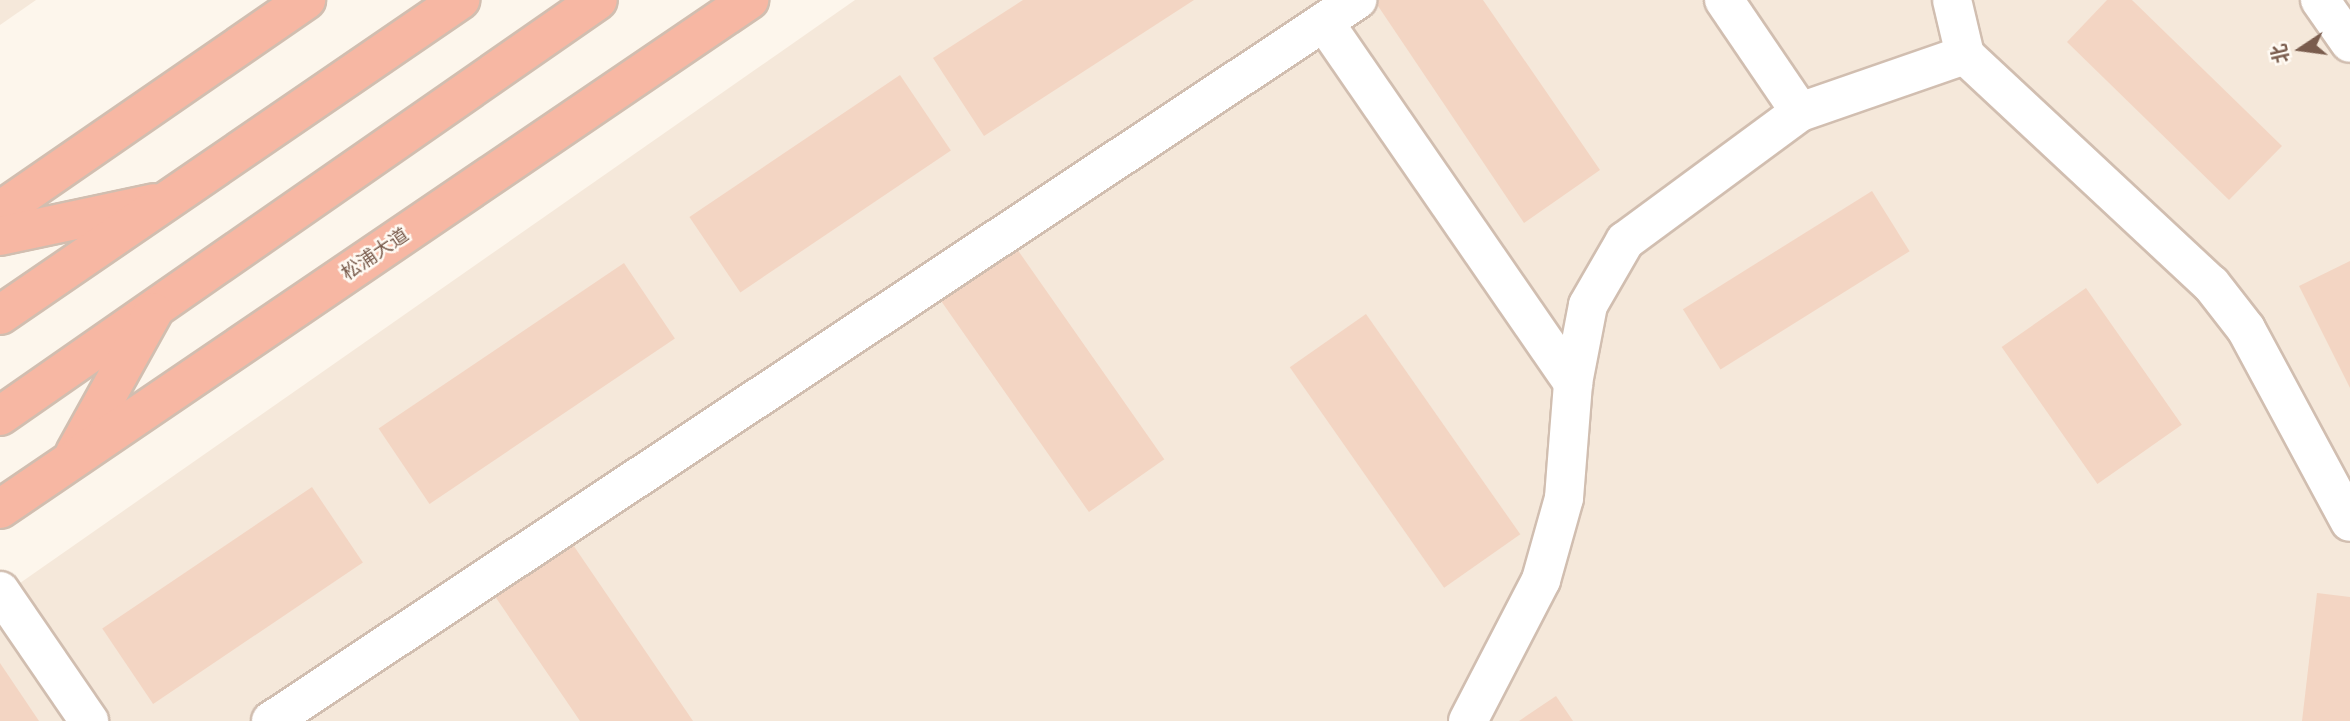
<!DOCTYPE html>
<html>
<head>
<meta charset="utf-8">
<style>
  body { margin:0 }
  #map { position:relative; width:2350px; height:721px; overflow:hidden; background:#fdf6ec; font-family:"DM Sans","Noto Sans SC",sans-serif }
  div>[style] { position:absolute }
  .residential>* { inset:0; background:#f5e8da }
  .building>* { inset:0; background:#f3d5c3; transform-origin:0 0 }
  .roads { filter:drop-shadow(2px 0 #d1beb0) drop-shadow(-2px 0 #d1beb0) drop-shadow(0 2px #d1beb0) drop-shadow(0 -2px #d1beb0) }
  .minor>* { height:38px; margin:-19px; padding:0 19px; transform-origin:19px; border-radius:19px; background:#fff }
  .highway>* { height:38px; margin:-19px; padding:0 19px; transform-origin:19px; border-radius:19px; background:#f7b7a3 }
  span { translate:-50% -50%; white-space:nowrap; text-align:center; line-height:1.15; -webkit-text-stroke:5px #fffaf3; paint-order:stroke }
  .street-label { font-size:19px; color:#7a5c4d }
  .north { position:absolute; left:2266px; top:14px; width:70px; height:70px; -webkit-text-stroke:5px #fffaf3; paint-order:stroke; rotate:257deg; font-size:19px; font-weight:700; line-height:28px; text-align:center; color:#7a5c4d }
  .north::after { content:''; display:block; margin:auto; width:24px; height:32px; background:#7a5c4d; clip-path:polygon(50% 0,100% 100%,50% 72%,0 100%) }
</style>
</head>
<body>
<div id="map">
  <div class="residential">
    <div style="clip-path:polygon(0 0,36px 0,0 25px)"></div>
    <div style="clip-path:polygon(855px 0,2350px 0,2350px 721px,0 721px,0 597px)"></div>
  </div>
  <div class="building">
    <div style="clip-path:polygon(1023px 0,1194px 0,984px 136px,933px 58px)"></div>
    <div style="clip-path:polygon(1374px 0,1483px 0,1600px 170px,1524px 223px)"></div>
    <div style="clip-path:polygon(2107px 0,2132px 0,2282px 146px,2229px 200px,2067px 42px)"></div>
    <div style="left:900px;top:75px;width:91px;height:254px;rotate:56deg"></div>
    <div style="left:1872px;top:191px;width:71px;height:223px;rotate:58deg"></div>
    <div style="left:1010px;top:239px;width:269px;height:92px;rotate:55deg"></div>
    <div style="clip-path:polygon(2350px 261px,2350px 388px,2299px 286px)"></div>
    <div style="left:624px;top:263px;width:91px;height:296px;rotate:56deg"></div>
    <div style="left:2086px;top:288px;width:167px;height:103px;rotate:55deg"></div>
    <div style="left:1366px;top:314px;width:269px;height:93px;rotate:55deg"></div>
    <div style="left:312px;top:487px;width:91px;height:253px;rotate:56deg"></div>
    <div style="clip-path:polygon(567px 536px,693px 721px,580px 721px,490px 589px)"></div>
    <div style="clip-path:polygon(2317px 593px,2350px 597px,2350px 721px,2302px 721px)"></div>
    <div style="clip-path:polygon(0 663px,39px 721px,0 721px)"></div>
    <div style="clip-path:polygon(1556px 696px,1573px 721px,1519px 721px)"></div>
  </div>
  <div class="roads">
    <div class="minor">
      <div style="left:1724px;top:0;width:135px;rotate:55.8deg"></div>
      <div style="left:1952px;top:0;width:57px;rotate:76.7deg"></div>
      <div style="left:2320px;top:0;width:52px;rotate:55.1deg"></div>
      <div style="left:1324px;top:22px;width:439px;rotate:55.4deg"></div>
      <div style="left:0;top:591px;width:158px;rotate:55.6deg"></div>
      <div style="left:271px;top:721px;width:1304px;rotate:-33.58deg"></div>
      <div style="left:1468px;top:721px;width:159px;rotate:-62.6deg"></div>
      <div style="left:1541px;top:580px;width:85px;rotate:-74.3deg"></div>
      <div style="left:1564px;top:498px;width:115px;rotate:-85.5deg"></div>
      <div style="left:1573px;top:383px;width:79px;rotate:-79.1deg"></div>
      <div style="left:1588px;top:305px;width:74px;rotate:-60deg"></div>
      <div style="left:1625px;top:241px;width:217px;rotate:-36.4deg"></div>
      <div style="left:1800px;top:112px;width:175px;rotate:-19.1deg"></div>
      <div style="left:1965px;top:55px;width:336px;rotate:43deg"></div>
      <div style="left:2211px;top:284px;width:57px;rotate:52.1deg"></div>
      <div style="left:2246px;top:329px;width:219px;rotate:61.7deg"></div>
    </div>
    <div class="highway">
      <div style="left:0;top:211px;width:372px;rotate:-34.6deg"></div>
      <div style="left:0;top:236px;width:158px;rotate:-12deg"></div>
      <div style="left:0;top:315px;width:558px;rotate:-34.4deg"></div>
      <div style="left:0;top:416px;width:728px;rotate:-34.82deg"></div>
      <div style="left:75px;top:453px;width:161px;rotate:-61deg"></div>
      <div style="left:0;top:509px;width:906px;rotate:-34.2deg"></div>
    </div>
  </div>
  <div class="street-label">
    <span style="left:375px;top:254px;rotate:-34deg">松浦大道</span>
  </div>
  <div class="north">北</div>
</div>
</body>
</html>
